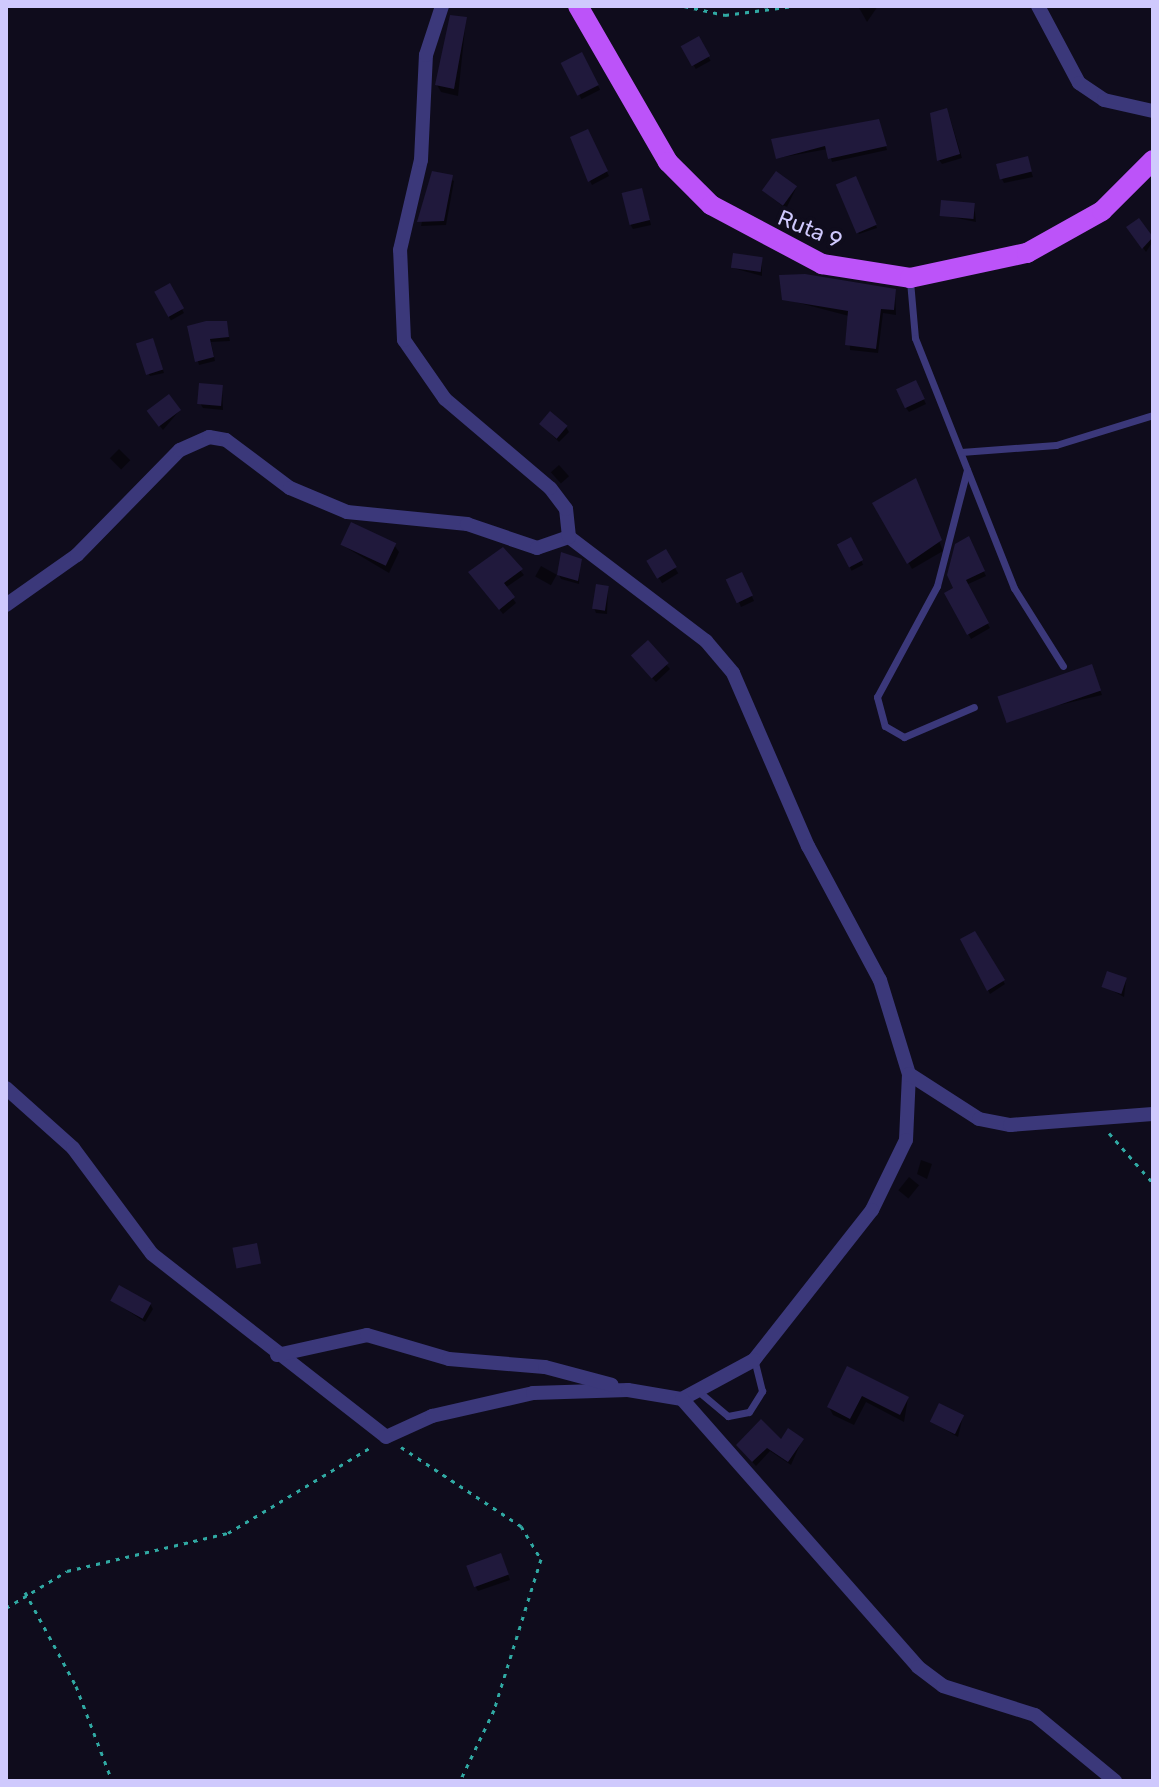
<!DOCTYPE html>
<html>
<head>
<meta charset="utf-8">
<style>
  body { margin:0 }
  #map { position:relative; width:1159px; height:1787px; overflow:hidden; background:#0f0c1c; font-family:Rubik,sans-serif }
  div>[style] { position:absolute }
  .shadow>* { inset:0; background:#0007; transform-origin:0 0 }
  .building>* { inset:0; background:#20193c; transform-origin:0 0 }
  .path>* { height:3px; margin-top:-1.5px; transform-origin:0; background:repeating-linear-gradient(90deg,#30a9a3 0 4px,transparent 0 10px) }
  .service>* { height:7px; margin:-3.5px; padding:0 3.5px; transform-origin:3.5px; border-radius:3.5px; background:#3b387a }
  .minor>* { height:14px; margin:-7px; padding:0 7px; transform-origin:7px; border-radius:7px; background:#3b387a }
  .primary>* { height:20px; margin:-10px; padding:0 10px; transform-origin:10px; border-radius:10px; background:#bc53f9 }
  span { translate:-50% -50%; white-space:nowrap; text-align:center; line-height:1.15; -webkit-text-stroke:8px #0f0c1c; paint-order:stroke }
  .street-label { font-size:22px; color:#cfc9fd }
  .frame { position:absolute; inset:0; border:8px solid #cfc9fd; pointer-events:none }
</style>
</head>
<body>
<div id="map">
  <div class="shadow">
    <div style="clip-path:polygon(858px 6px,878px 6px,867px 22px)"></div>
    <div style="clip-path:polygon(466px 19px,458px 96px,441px 92px,437px 85px)"></div>
    <div style="left:698px;top:38px;width:26px;height:17px;rotate:61deg"></div>
    <div style="left:582px;top:54px;width:40px;height:21px;rotate:63deg"></div>
    <div style="clip-path:polygon(949px 115px,962px 158px,942px 164px,939px 160px)"></div>
    <div style="clip-path:polygon(880px 125px,887px 150px,832px 162px,828px 149px,778px 158px)"></div>
    <div style="clip-path:polygon(587px 131px,609px 176px,592px 185px,590px 181px)"></div>
    <div style="clip-path:polygon(1027px 158px,1033px 177px,1004px 183px,1002px 179px)"></div>
    <div style="clip-path:polygon(433px 173px,454px 181px,446px 225px,421px 226px)"></div>
    <div style="clip-path:polygon(855px 178px,877px 228px,859px 234px,857px 231px)"></div>
    <div style="clip-path:polygon(796px 188px,786px 209px,764px 191px)"></div>
    <div style="clip-path:polygon(643px 194px,651px 225px,633px 229px,630px 224px)"></div>
    <div style="clip-path:polygon(974px 204px,976px 222px,942px 215px)"></div>
    <div style="clip-path:polygon(1139px 221px,1153px 241px,1146px 252px,1129px 228px)"></div>
    <div style="clip-path:polygon(762px 259px,762px 276px,733px 268px)"></div>
    <div style="left:169px;top:286px;width:31px;height:15px;rotate:61deg"></div>
    <div style="clip-path:polygon(895px 291px,896px 315px,883px 313px,878px 353px,850px 350px,849px 316px,784px 299px)"></div>
    <div style="clip-path:polygon(226px 323px,230px 341px,211px 342px,215px 361px,199px 365px,189px 328px)"></div>
    <div style="clip-path:polygon(155px 345px,164px 373px,150px 376px,148px 372px)"></div>
    <div style="clip-path:polygon(916px 383px,926px 404px,909px 412px,906px 408px)"></div>
    <div style="clip-path:polygon(222px 387px,223px 410px,203px 408px,200px 403px)"></div>
    <div style="clip-path:polygon(179px 411px,163px 430px,152px 416px)"></div>
    <div style="clip-path:polygon(541px 424px,566px 427px,569px 432px,559px 442px)"></div>
    <div style="left:119px;top:449px;width:16px;height:13px;rotate:45deg"></div>
    <div style="left:559px;top:465px;width:15px;height:11px;rotate:48deg"></div>
    <div style="clip-path:polygon(918px 486px,943px 551px,912px 569px,875px 503px)"></div>
    <div style="left:850px;top:539px;width:29px;height:13px;rotate:63deg"></div>
    <div style="clip-path:polygon(968px 539px,986px 576px,966px 585px,990px 628px,971px 639px,947px 594px,956px 589px)"></div>
    <div style="clip-path:polygon(342px 545px,394px 545px,399px 552px,389px 573px)"></div>
    <div style="clip-path:polygon(503px 550px,524px 575px,505px 588px,516px 603px,503px 614px,473px 577px)"></div>
    <div style="left:665px;top:552px;width:25px;height:19px;rotate:58deg"></div>
    <div style="clip-path:polygon(580px 561px,579px 584px,561px 579px,559px 575px)"></div>
    <div style="left:541px;top:566px;width:18px;height:12px;rotate:29deg"></div>
    <div style="clip-path:polygon(744px 579px,754px 601px,741px 607px,739px 602px)"></div>
    <div style="clip-path:polygon(608px 588px,607px 614px,596px 613px,594px 608px)"></div>
    <div style="clip-path:polygon(648px 643px,670px 669px,656px 682px,636px 661px)"></div>
    <div style="clip-path:polygon(1093px 671px,1102px 695px,1007px 717px)"></div>
    <div style="clip-path:polygon(974px 933px,1005px 984px,990px 994px,963px 940px)"></div>
    <div style="clip-path:polygon(1126px 980px,1124px 997px,1104px 986px)"></div>
    <div style="clip-path:polygon(921px 1160px,932px 1164px,927px 1179px,917px 1174px)"></div>
    <div style="left:909px;top:1177px;width:13px;height:17px;rotate:39deg"></div>
    <div style="clip-path:polygon(113px 1301px,150px 1304px,153px 1309px,145px 1322px)"></div>
    <div style="clip-path:polygon(848px 1369px,908px 1398px,904px 1422px,866px 1402px,854px 1425px,833px 1415px,829px 1407px)"></div>
    <div style="clip-path:polygon(963px 1416px,958px 1437px,932px 1422px)"></div>
    <div style="clip-path:polygon(802px 1440px,791px 1465px,770px 1451px,756px 1466px,741px 1450px)"></div>
    <div style="clip-path:polygon(503px 1560px,510px 1580px,478px 1591px,475px 1586px)"></div>
  </div>
  <div class="building">
    <div style="clip-path:polygon(450px 15px,467px 17px,454px 89px,435px 85px)"></div>
    <div style="left:699px;top:36px;width:23px;height:21px;rotate:61deg"></div>
    <div style="left:582px;top:52px;width:37px;height:24px;rotate:63deg"></div>
    <div style="clip-path:polygon(947px 108px,960px 154px,937px 161px,930px 113px)"></div>
    <div style="clip-path:polygon(879px 119px,887px 146px,828px 159px,825px 146px,776px 159px,771px 139px)"></div>
    <div style="clip-path:polygon(588px 129px,608px 171px,588px 182px,570px 137px)"></div>
    <div style="left:1028px;top:156px;width:16px;height:33px;rotate:76deg"></div>
    <div style="clip-path:polygon(432px 171px,453px 175px,444px 221px,417px 222px)"></div>
    <div style="left:776px;top:171px;width:26px;height:24px;rotate:36deg"></div>
    <div style="left:856px;top:176px;width:53px;height:22px;rotate:67deg"></div>
    <div style="left:642px;top:188px;width:33px;height:21px;rotate:76deg"></div>
    <div style="left:941px;top:200px;width:34px;height:16px;rotate:5deg"></div>
    <div style="clip-path:polygon(1139px 218px,1153px 237px,1142px 249px,1126px 227px)"></div>
    <div style="left:733px;top:253px;width:30px;height:15px;rotate:8deg"></div>
    <div style="clip-path:polygon(805px 274px,896px 289px,894px 310px,881px 309px,876px 349px,845px 345px,848px 311px,782px 300px,779px 275px)"></div>
    <div style="left:170px;top:283px;width:29px;height:18px;rotate:61deg"></div>
    <div style="clip-path:polygon(206px 321px,227px 321px,229px 337px,210px 339px,214px 357px,195px 362px,187px 326px)"></div>
    <div style="left:153px;top:338px;width:33px;height:18px;rotate:72deg"></div>
    <div style="left:916px;top:380px;width:21px;height:22px;rotate:65deg"></div>
    <div style="left:199px;top:383px;width:24px;height:21px;rotate:5deg"></div>
    <div style="left:169px;top:394px;width:20px;height:28px;rotate:53deg"></div>
    <div style="left:550px;top:411px;width:23px;height:17px;rotate:40deg"></div>
    <div style="clip-path:polygon(916px 478px,942px 540px,907px 564px,872px 503px)"></div>
    <div style="left:351px;top:522px;width:50px;height:25px;rotate:25deg"></div>
    <div style="clip-path:polygon(969px 536px,985px 571px,966px 580px,989px 623px,967px 635px,944px 593px,953px 588px,947px 575px,955px 544px)"></div>
    <div style="left:851px;top:537px;width:26px;height:16px;rotate:62deg"></div>
    <div style="clip-path:polygon(503px 547px,523px 569px,504px 583px,515px 597px,499px 610px,468px 572px)"></div>
    <div style="left:666px;top:549px;width:21px;height:23px;rotate:59deg"></div>
    <div style="clip-path:polygon(561px 552px,582px 559px,578px 581px,557px 575px)"></div>
    <div style="left:742px;top:572px;width:26px;height:18px;rotate:65deg"></div>
    <div style="left:596px;top:584px;width:13px;height:25px;rotate:9deg"></div>
    <div style="left:648px;top:640px;width:31px;height:23px;rotate:48deg"></div>
    <div style="left:1092px;top:664px;width:28px;height:100px;rotate:71deg"></div>
    <div style="clip-path:polygon(975px 931px,1005px 980px,987px 991px,960px 939px)"></div>
    <div style="left:1107px;top:971px;width:21px;height:17px;rotate:19deg"></div>
    <div style="left:257px;top:1243px;width:21px;height:25px;rotate:79deg"></div>
    <div style="left:119px;top:1285px;width:37px;height:18px;rotate:29deg"></div>
    <div style="clip-path:polygon(847px 1366px,909px 1397px,900px 1415px,862px 1396px,850px 1419px,827px 1407px)"></div>
    <div style="left:939px;top:1403px;width:28px;height:21px;rotate:26deg"></div>
    <div style="clip-path:polygon(761px 1419px,781px 1439px,788px 1428px,804px 1439px,788px 1462px,767px 1448px,752px 1462px,736px 1445px)"></div>
    <div style="left:501px;top:1553px;width:23px;height:37px;rotate:70deg"></div>
  </div>
  <div class="path">
    <div style="left:684px;top:6px;width:42px;rotate:12.4deg"></div>
    <div style="left:725px;top:15px;width:69px;rotate:-7.5deg"></div>
    <div style="left:1109px;top:1133px;width:67px;rotate:48.7deg"></div>
    <div style="left:401px;top:1447px;width:144px;rotate:33.4deg"></div>
    <div style="left:521px;top:1526px;width:39px;rotate:59deg"></div>
    <div style="left:541px;top:1559px;width:158px;rotate:107.3deg"></div>
    <div style="left:494px;top:1710px;width:79px;rotate:115.6deg"></div>
    <div style="left:25px;top:1592px;width:107px;rotate:61.5deg"></div>
    <div style="left:76px;top:1686px;width:102px;rotate:69.2deg"></div>
    <div style="left:6px;top:1608px;width:71px;rotate:-31.2deg"></div>
    <div style="left:67px;top:1571px;width:165px;rotate:-13.3deg"></div>
    <div style="left:228px;top:1533px;width:167px;rotate:-31deg"></div>
  </div>
  <div class="service">
    <div style="left:910px;top:281px;width:57px;rotate:85deg"></div>
    <div style="left:915px;top:338px;width:269px;rotate:68.4deg"></div>
    <div style="left:1014px;top:588px;width:92px;rotate:57.9deg"></div>
    <div style="left:961px;top:452px;width:95px;rotate:-4.2deg"></div>
    <div style="left:1056px;top:445px;width:102px;rotate:-17.2deg"></div>
    <div style="left:967px;top:470px;width:120px;rotate:104.5deg"></div>
    <div style="left:937px;top:586px;width:126px;rotate:118.4deg"></div>
    <div style="left:877px;top:697px;width:30px;rotate:75deg"></div>
    <div style="left:885px;top:726px;width:22px;rotate:30deg"></div>
    <div style="left:904px;top:737px;width:76px;rotate:-23.2deg"></div>
    <div style="left:698px;top:1391px;width:39px;rotate:40deg"></div>
    <div style="left:728px;top:1416px;width:21px;rotate:-11deg"></div>
    <div style="left:749px;top:1412px;width:25px;rotate:-58deg"></div>
    <div style="left:762px;top:1391px;width:32px;rotate:-104deg"></div>
  </div>
  <div class="minor">
    <div style="left:1038px;top:6px;width:87px;rotate:62deg"></div>
    <div style="left:1079px;top:83px;width:30px;rotate:34deg"></div>
    <div style="left:1104px;top:100px;width:50px;rotate:12.7deg"></div>
    <div style="left:569px;top:537px;width:172px;rotate:37.2deg"></div>
    <div style="left:706px;top:641px;width:42px;rotate:49.8deg"></div>
    <div style="left:733px;top:673px;width:189px;rotate:66.6deg"></div>
    <div style="left:808px;top:846px;width:152px;rotate:61.8deg"></div>
    <div style="left:880px;top:980px;width:98px;rotate:72.9deg"></div>
    <div style="left:909px;top:1074px;width:66px;rotate:92.6deg"></div>
    <div style="left:906px;top:1140px;width:78px;rotate:115.9deg"></div>
    <div style="left:872px;top:1210px;width:191px;rotate:128.2deg"></div>
    <div style="left:754px;top:1360px;width:82px;rotate:151.6deg"></div>
    <div style="left:6px;top:605px;width:87px;rotate:-35.2deg"></div>
    <div style="left:77px;top:555px;width:147px;rotate:-45.6deg"></div>
    <div style="left:180px;top:450px;width:32px;rotate:-24deg"></div>
    <div style="left:209px;top:437px;width:17px;rotate:10deg"></div>
    <div style="left:226px;top:440px;width:80px;rotate:36.9deg"></div>
    <div style="left:290px;top:488px;width:62px;rotate:22.8deg"></div>
    <div style="left:347px;top:512px;width:121px;rotate:5.7deg"></div>
    <div style="left:467px;top:524px;width:74px;rotate:18.9deg"></div>
    <div style="left:537px;top:548px;width:34px;rotate:-19deg"></div>
    <div style="left:569px;top:537px;width:28px;rotate:-96deg"></div>
    <div style="left:566px;top:509px;width:26px;rotate:-127deg"></div>
    <div style="left:550px;top:488px;width:138px;rotate:-139.7deg"></div>
    <div style="left:445px;top:399px;width:72px;rotate:-124.8deg"></div>
    <div style="left:404px;top:340px;width:90px;rotate:-92.5deg"></div>
    <div style="left:400px;top:250px;width:92px;rotate:-76.9deg"></div>
    <div style="left:421px;top:160px;width:105px;rotate:-87.3deg"></div>
    <div style="left:426px;top:55px;width:52px;rotate:-71.9deg"></div>
    <div style="left:909px;top:1074px;width:83px;rotate:32.7deg"></div>
    <div style="left:979px;top:1119px;width:32px;rotate:11deg"></div>
    <div style="left:1010px;top:1125px;width:143px;rotate:-4.4deg"></div>
    <div style="left:6px;top:1088px;width:90px;rotate:41.8deg"></div>
    <div style="left:73px;top:1148px;width:132px;rotate:53.3deg"></div>
    <div style="left:152px;top:1254px;width:297px;rotate:38deg"></div>
    <div style="left:386px;top:1437px;width:51px;rotate:-24.5deg"></div>
    <div style="left:432px;top:1416px;width:104px;rotate:-12.8deg"></div>
    <div style="left:533px;top:1393px;width:95px;rotate:-1.8deg"></div>
    <div style="left:628px;top:1390px;width:55px;rotate:9.5deg"></div>
    <div style="left:682px;top:1399px;width:357px;rotate:48.6deg"></div>
    <div style="left:918px;top:1667px;width:31px;rotate:37deg"></div>
    <div style="left:943px;top:1686px;width:96px;rotate:17.5deg"></div>
    <div style="left:1035px;top:1715px;width:104px;rotate:39.5deg"></div>
    <div style="left:277px;top:1355px;width:92px;rotate:-12.5deg"></div>
    <div style="left:367px;top:1335px;width:85px;rotate:16.3deg"></div>
    <div style="left:449px;top:1359px;width:96px;rotate:4.8deg"></div>
    <div style="left:545px;top:1367px;width:69px;rotate:15deg"></div>
  </div>
  <div class="primary">
    <div style="left:578px;top:6px;width:180px;rotate:60deg"></div>
    <div style="left:668px;top:162px;width:61px;rotate:45deg"></div>
    <div style="left:711px;top:205px;width:126px;rotate:28deg"></div>
    <div style="left:822px;top:264px;width:89px;rotate:9deg"></div>
    <div style="left:910px;top:278px;width:120px;rotate:-12.1deg"></div>
    <div style="left:1027px;top:253px;width:86px;rotate:-29.2deg"></div>
    <div style="left:1102px;top:211px;width:72px;rotate:-45deg"></div>
  </div>
  <div class="street-label">
    <span style="left:810px;top:229px;rotate:22deg">Ruta 9</span>
  </div>
  <div class="frame"></div>
</div>
</body>
</html>
